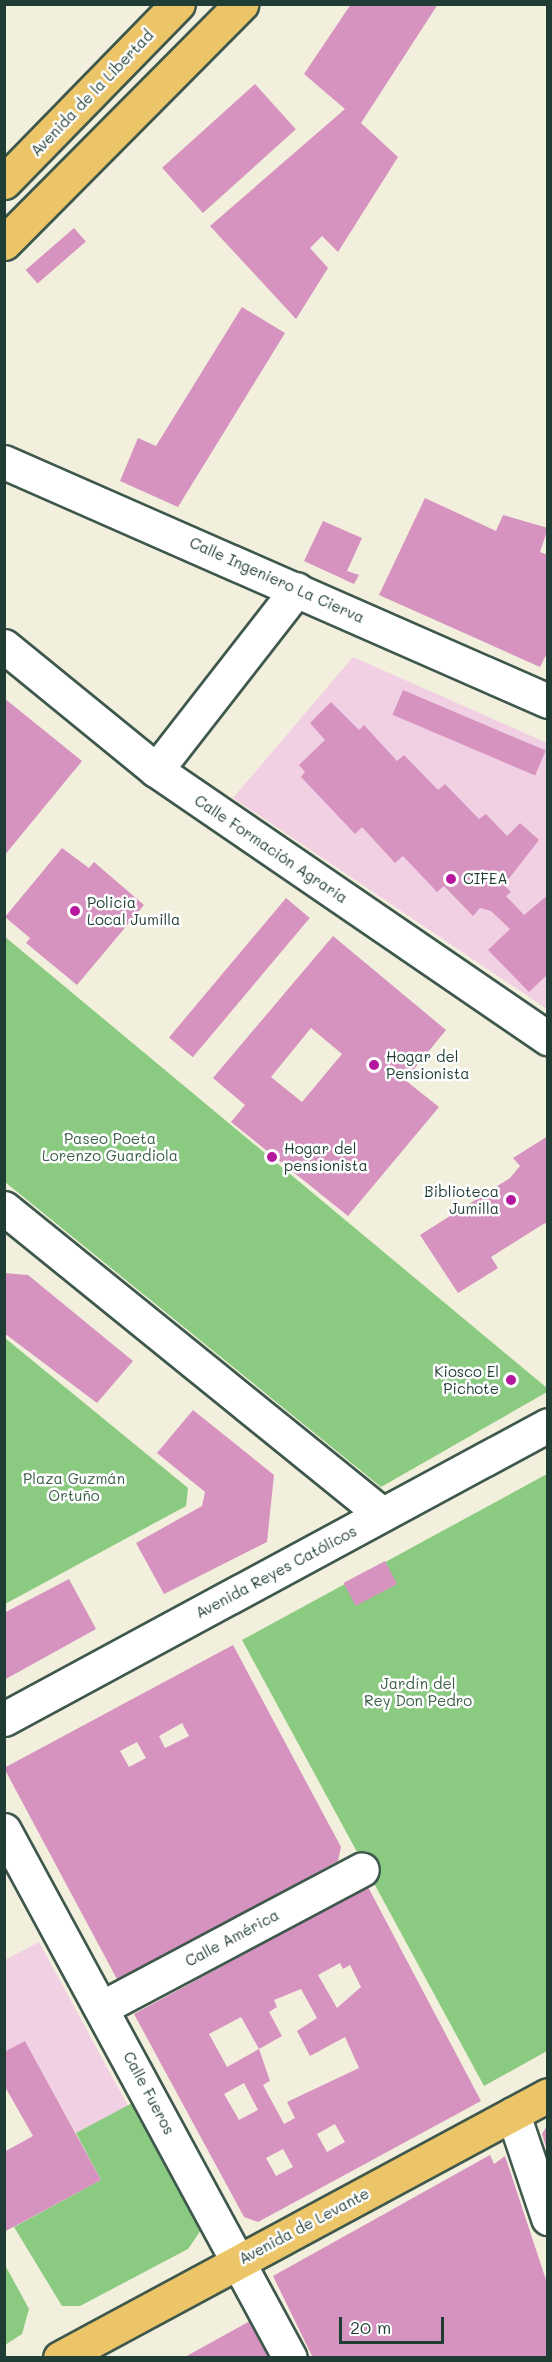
<!DOCTYPE html>
<html>
<head>
<meta charset="utf-8">
<style>
  body { margin:0 }
  #map { position:relative; width:552px; height:2362px; overflow:hidden; background:#f2efdc; font-family:Mali,sans-serif }
  div>[style] { position:absolute }
  .built>* { inset:0; background:#f1d0e4 }
  .green>* { inset:0; background:#8bca81 }
  .building>* { inset:0; background:#d693bf; transform-origin:0 0 }
  .roads { filter:drop-shadow(2px 0 #3f584d) drop-shadow(-2px 0 #3f584d) drop-shadow(0 2px #3f584d) drop-shadow(0 -2px #3f584d) }
  .minor>* { height:33px; margin:-16.5px; padding:0 16.5px; transform-origin:16.5px; border-radius:16.5px; background:#fff }
  .major>* { height:33px; margin:-16.5px; padding:0 16.5px; transform-origin:16.5px; border-radius:16.5px; background:#edc569 }
  .dots>* { width:16px; height:16px; translate:-50% -50%; box-sizing:border-box; border:3px solid #fff; border-radius:50% }
  span { translate:-50% -50%; white-space:nowrap; text-align:center; line-height:1.15; -webkit-text-stroke:5px #fff; paint-order:stroke }
  .street-label { font-size:15px; color:#1f3d34 }
  .poi-label { font-size:15px; color:#1f3d34 }
  .left { translate:0 -50%; text-align:left }
  .right { translate:-100% -50%; text-align:right }
  .park-label { font-size:15px; color:#3a6047 }
  .frame { position:absolute; inset:0; border:6px solid #1f3d34; pointer-events:none }
  .scale { position:absolute; left:339px; top:2317px; width:105px; height:27px; box-sizing:border-box; border:3px solid #1f3d34; border-top:0; padding-left:8px; font-size:18px; line-height:21px; white-space:nowrap; color:#1f3d34; -webkit-text-stroke:4px #fff; paint-order:stroke }
</style>
</head>
<body>
<div id="map">
  <div class="built">
    <div style="clip-path:polygon(353px 657px,547px 743px,547px 1009px,233px 798px)"></div>
    <div style="clip-path:polygon(39px 1942px,128px 2106px,76px 2133px,25px 2041px,5px 2052px,5px 1960px)"></div>
  </div>
  <div class="green">
    <div style="clip-path:polygon(4px 936px,547px 1388px,547px 1392px,381px 1487px,5px 1182px)"></div>
    <div style="clip-path:polygon(5px 1338px,188px 1488px,186px 1506px,5px 1604px)"></div>
    <div style="clip-path:polygon(547px 1474px,547px 2051px,484px 2086px,242px 1640px)"></div>
    <div style="clip-path:polygon(136px 2101px,201px 2230px,188px 2249px,80px 2306px,62px 2306px,14px 2227px,101px 2180px,76px 2133px)"></div>
    <div style="clip-path:polygon(5px 2265px,29px 2309px,22px 2334px,5px 2345px)"></div>
  </div>
  <div class="building">
    <div style="clip-path:polygon(351px 4px,438px 4px,361px 123px,398px 157px,338px 252px,322px 236px,310px 248px,328px 268px,296px 319px,210px 226px,345px 109px,304px 74px)"></div>
    <div style="left:255px;top:84px;width:61px;height:125px;rotate:48deg"></div>
    <div style="left:74px;top:228px;width:18px;height:64px;rotate:49deg"></div>
    <div style="clip-path:polygon(242px 307px,285px 333px,178px 507px,120px 481px,138px 438px,156px 446px)"></div>
    <div style="clip-path:polygon(425px 498px,496px 531px,503px 515px,548px 528px,540px 552px,548px 555px,548px 651px,540px 667px,379px 595px)"></div>
    <div style="clip-path:polygon(323px 521px,362px 538px,347px 571px,359px 575px,354px 584px,304px 561px)"></div>
    <div style="left:403px;top:690px;width:155px;height:27px;rotate:23deg"></div>
    <div style="clip-path:polygon(4px 698px,82px 761px,4px 856px)"></div>
    <div style="clip-path:polygon(331px 702px,359px 730px,364px 725px,397px 761px,404px 755px,438px 790px,445px 784px,479px 819px,486px 814px,507px 836px,520px 823px,539px 840px,504px 885px,511px 892px,506px 896px,524px 915px,548px 895px,548px 974px,529px 992px,488px 950px,510px 929px,491px 911px,480px 908px,473px 916px,444px 886px,437px 892px,403px 856px,395px 863px,362px 827px,355px 834px,301px 777px,305px 772px,299px 765px,325px 740px,310px 723px)"></div>
    <div style="clip-path:polygon(62px 848px,89px 868px,94px 862px,144px 905px,77px 985px,26px 943px,30px 938px,5px 917px)"></div>
    <div style="left:286px;top:898px;width:31px;height:182px;rotate:40deg"></div>
    <div style="clip-path:polygon(evenodd,333px 936px,446px 1030px,405px 1080px,439px 1107px,348px 1216px,231px 1122px,245px 1105px,213px 1078px,333px 936px,311px 1028px,342px 1054px,302px 1102px,271px 1077px,311px 1028px)"></div>
    <div style="clip-path:polygon(548px 1136px,548px 1227px,545px 1223px,491px 1257px,498px 1268px,458px 1293px,420px 1235px,510px 1178px,520px 1166px,513px 1158px)"></div>
    <div style="clip-path:polygon(4px 1273px,28px 1275px,133px 1361px,97px 1403px,4px 1333px)"></div>
    <div style="clip-path:polygon(193px 1410px,274px 1475px,267px 1542px,164px 1594px,136px 1543px,202px 1506px,205px 1492px,157px 1453px)"></div>
    <div style="left:385px;top:1561px;width:26px;height:47px;rotate:62deg"></div>
    <div style="clip-path:polygon(69px 1579px,96px 1629px,4px 1680px,4px 1613px)"></div>
    <div style="clip-path:polygon(evenodd,233px 1645px,341px 1847px,338px 1861px,118px 1981px,4px 1768px,233px 1645px,182px 1723px,189px 1736px,165px 1748px,159px 1736px,182px 1723px,233px 1645px,137px 1742px,146px 1758px,129px 1767px,120px 1751px,137px 1742px)"></div>
    <div style="clip-path:polygon(evenodd,368px 1887px,481px 2101px,258px 2222px,244px 2217px,134px 2014px,368px 1887px,340px 1963px,343px 1969px,350px 1965px,361px 1987px,337px 2008px,318px 1975px,340px 1963px,368px 1887px,301px 1989px,317px 2018px,297px 2031px,310px 2056px,345px 2037px,359px 2068px,287px 2102px,295px 2118px,284px 2124px,263px 2085px,270px 2081px,259px 2049px,227px 2067px,209px 2034px,241px 2017px,259px 2049px,282px 2036px,269px 2012px,277px 2007px,274px 2000px,301px 1989px,368px 1887px,244px 2083px,258px 2110px,239px 2120px,224px 2094px,244px 2083px,368px 1887px,335px 2124px,345px 2142px,327px 2152px,317px 2134px,335px 2124px,368px 1887px,283px 2149px,293px 2167px,276px 2176px,266px 2158px,283px 2149px)"></div>
    <div style="clip-path:polygon(25px 2041px,101px 2180px,4px 2232px,4px 2152px,33px 2136px,4px 2085px,4px 2052px)"></div>
    <div style="clip-path:polygon(548px 2124px,548px 2150px,547px 2150px,542px 2134px)"></div>
    <div style="clip-path:polygon(490px 2155px,494px 2164px,505px 2156px,548px 2286px,548px 2358px,313px 2358px,273px 2276px)"></div>
    <div style="clip-path:polygon(250px 2321px,272px 2358px,183px 2358px)"></div>
  </div>
  <div class="roads">
    <div class="minor">
      <div style="left:4px;top:462px;width:594px;rotate:23.72deg"></div>
      <div style="left:4px;top:646px;width:196px;rotate:39.2deg"></div>
      <div style="left:156px;top:770px;width:475px;rotate:34.4deg"></div>
      <div style="left:156px;top:770px;width:229px;rotate:-52.1deg"></div>
      <div style="left:4px;top:1208px;width:486px;rotate:39deg"></div>
      <div style="left:4px;top:1719px;width:618px;rotate:-28.39deg"></div>
      <div style="left:4px;top:1830px;width:600px;rotate:61.56deg"></div>
      <div style="left:103px;top:2007px;width:293px;rotate:-28deg"></div>
      <div style="left:513px;top:2114px;width:110px;rotate:71.4deg"></div>
    </div>
    <div class="major">
      <div style="left:4px;top:182px;width:249px;rotate:-45.7deg"></div>
      <div style="left:4px;top:243px;width:337px;rotate:-45.2deg"></div>
      <div style="left:60px;top:2358px;width:554px;rotate:-28.32deg"></div>
    </div>
  </div>
  <div class="dots">
    <div style="left:451px;top:879px;background:#b5179e"></div>
    <div style="left:75px;top:911px;background:#b5179e"></div>
    <div style="left:374px;top:1065px;background:#b5179e"></div>
    <div style="left:272px;top:1157px;background:#b5179e"></div>
    <div style="left:511px;top:1200px;background:#b5179e"></div>
    <div style="left:511px;top:1380px;background:#b5179e"></div>
  </div>
  <div class="street-label">
    <span style="left:92px;top:93px;rotate:-46deg">Avenida de la Libertad</span>
    <span style="left:277px;top:580px;rotate:24deg">Calle Ingeniero La Cierva</span>
    <span style="left:271px;top:849px;rotate:34deg">Calle Formación Agraria</span>
    <span style="left:276px;top:1572px;rotate:-28deg">Avenida Reyes Católicos</span>
    <span style="left:232px;top:1938px;rotate:-28deg">Calle América</span>
    <span style="left:149px;top:2093px;rotate:62deg">Calle Fueros</span>
    <span style="left:304px;top:2226px;rotate:-28deg">Avenida de Levante</span>
  </div>
  <div class="poi-label">
    <span class="left" style="left:463px;top:879px">CIFEA</span>
    <span class="left" style="left:87px;top:911px">Policia<br>Local Jumilla</span>
    <span class="left" style="left:386px;top:1065px">Hogar del<br>Pensionista</span>
    <span class="left" style="left:284px;top:1157px">Hogar del<br>pensionista</span>
    <span class="right" style="left:499px;top:1200px">Biblioteca<br>Jumilla</span>
    <span class="right" style="left:499px;top:1380px">Kiosco El<br>Pichote</span>
  </div>
  <div class="park-label">
    <span style="left:110px;top:1147px">Paseo Poeta<br>Lorenzo Guardiola</span>
    <span style="left:74px;top:1487px">Plaza Guzmán<br>Ortuño</span>
    <span style="left:418px;top:1692px">Jardín del<br>Rey Don Pedro</span>
  </div>
  <div class="frame"></div>
  <div class="scale">20 m</div>
</div>
</body>
</html>
